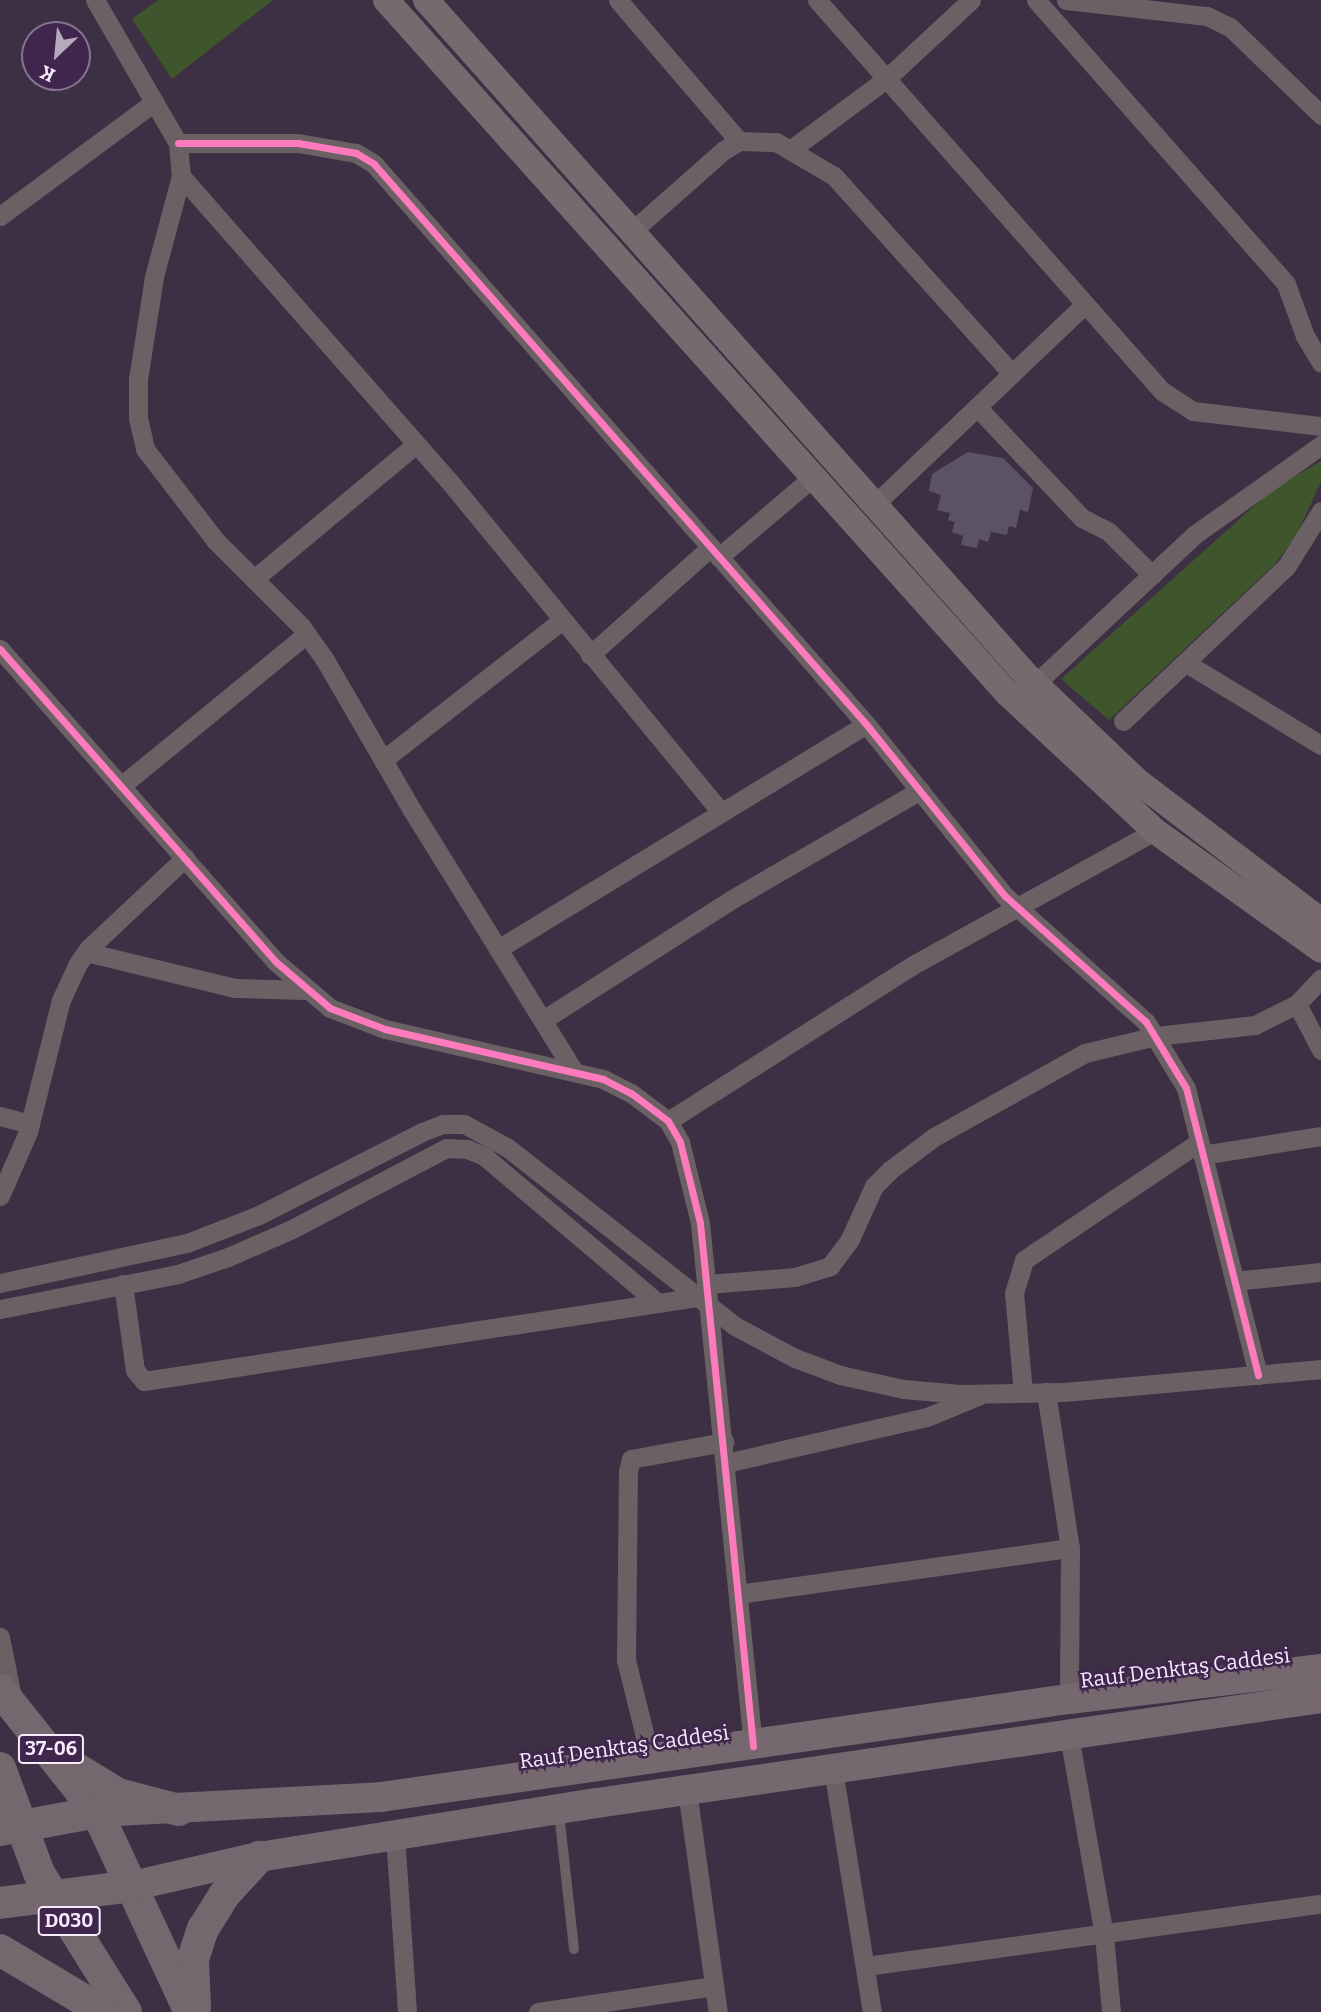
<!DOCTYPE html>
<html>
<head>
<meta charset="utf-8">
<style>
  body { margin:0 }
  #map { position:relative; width:1321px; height:2012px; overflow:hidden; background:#3d2f44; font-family:Bitter,serif }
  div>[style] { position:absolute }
  .green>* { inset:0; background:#3f562c }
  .building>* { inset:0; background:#5b5365 }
  .service>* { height:10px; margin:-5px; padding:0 5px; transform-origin:5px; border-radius:5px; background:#6b6064 }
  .minor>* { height:19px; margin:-9.5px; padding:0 9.5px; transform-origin:9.5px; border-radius:9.5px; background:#6b6064 }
  .secondary>* { height:26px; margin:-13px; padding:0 13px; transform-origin:13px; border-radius:13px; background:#776a6e }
  .primary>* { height:30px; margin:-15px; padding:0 15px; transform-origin:15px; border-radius:15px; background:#75696f }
  .trunk>* { height:32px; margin:-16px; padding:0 16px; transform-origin:16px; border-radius:16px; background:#74676e }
  .cycleway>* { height:7px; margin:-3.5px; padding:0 3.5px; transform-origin:3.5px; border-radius:3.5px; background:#fd7abc }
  span { translate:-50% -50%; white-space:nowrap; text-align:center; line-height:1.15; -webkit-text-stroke:5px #40264d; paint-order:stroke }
  .shield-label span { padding:2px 5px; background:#40264d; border:2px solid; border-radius:5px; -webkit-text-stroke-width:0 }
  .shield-label { font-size:19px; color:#f6ecfc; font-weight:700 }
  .street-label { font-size:21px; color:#f6ecfc }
  .north { position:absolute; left:21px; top:21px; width:70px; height:70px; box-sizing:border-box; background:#40264d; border:2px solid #897593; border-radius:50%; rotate:206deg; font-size:19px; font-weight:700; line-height:28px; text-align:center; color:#f6ecfc }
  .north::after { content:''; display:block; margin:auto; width:24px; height:32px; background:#b5aabc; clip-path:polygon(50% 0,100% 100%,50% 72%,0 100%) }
</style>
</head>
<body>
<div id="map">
  <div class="green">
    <div style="clip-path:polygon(158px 0,273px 0,172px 79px,132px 19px)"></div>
    <div style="clip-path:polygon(1321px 461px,1321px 482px,1296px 536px,1275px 564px,1109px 720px,1061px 679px,1273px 489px)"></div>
  </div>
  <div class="building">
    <div style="clip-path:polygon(968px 452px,1003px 458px,1033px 488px,1028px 512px,1020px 510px,1016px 528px,1009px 526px,1007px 535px,991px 532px,988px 542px,979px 539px,977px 548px,961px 545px,963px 536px,952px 532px,955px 522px,948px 520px,950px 513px,937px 510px,941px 495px,929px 491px,932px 474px)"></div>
  </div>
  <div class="service">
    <div style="left:559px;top:1813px;width:137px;rotate:83.7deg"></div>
  </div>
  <div class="minor">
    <div style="left:95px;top:0;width:165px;rotate:59.9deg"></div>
    <div style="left:178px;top:143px;width:33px;rotate:85deg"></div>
    <div style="left:181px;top:176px;width:105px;rotate:105deg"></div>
    <div style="left:154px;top:277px;width:103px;rotate:98.9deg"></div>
    <div style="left:138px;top:379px;width:39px;rotate:90deg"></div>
    <div style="left:138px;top:418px;width:32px;rotate:77deg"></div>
    <div style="left:145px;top:449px;width:115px;rotate:52.4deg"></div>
    <div style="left:215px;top:540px;width:122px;rotate:45deg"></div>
    <div style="left:301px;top:626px;width:42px;rotate:54.8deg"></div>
    <div style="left:325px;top:660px;width:173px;rotate:59.9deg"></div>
    <div style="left:412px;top:810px;width:307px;rotate:58.2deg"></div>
    <div style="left:618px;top:0;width:186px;rotate:49.4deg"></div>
    <div style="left:817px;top:0;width:521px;rotate:48.58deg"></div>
    <div style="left:1162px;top:391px;width:37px;rotate:33deg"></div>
    <div style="left:1193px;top:411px;width:129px;rotate:6.7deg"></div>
    <div style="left:1036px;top:0;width:378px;rotate:48.6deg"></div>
    <div style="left:1286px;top:284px;width:55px;rotate:69.9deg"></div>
    <div style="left:1305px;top:336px;width:31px;rotate:59deg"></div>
    <div style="left:1066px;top:0;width:142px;rotate:6.5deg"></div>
    <div style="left:1207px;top:16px;width:25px;rotate:26deg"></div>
    <div style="left:1230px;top:27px;width:127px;rotate:44deg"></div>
    <div style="left:178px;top:143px;width:120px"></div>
    <div style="left:298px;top:143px;width:59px;rotate:9.8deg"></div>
    <div style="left:356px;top:153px;width:21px;rotate:31deg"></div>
    <div style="left:374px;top:164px;width:745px;rotate:48.7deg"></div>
    <div style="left:866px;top:724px;width:221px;rotate:51.1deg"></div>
    <div style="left:1005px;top:896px;width:189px;rotate:41.8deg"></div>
    <div style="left:1146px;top:1022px;width:77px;rotate:58.8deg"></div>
    <div style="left:1186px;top:1088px;width:296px;rotate:75.9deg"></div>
    <div style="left:793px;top:148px;width:116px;rotate:-36.6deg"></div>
    <div style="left:886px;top:79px;width:116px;rotate:-42.9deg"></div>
    <div style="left:181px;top:176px;width:406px;rotate:48.7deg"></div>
    <div style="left:449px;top:481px;width:428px;rotate:50.6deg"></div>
    <div style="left:0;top:216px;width:192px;rotate:-36.5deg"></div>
    <div style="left:631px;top:232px;width:124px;rotate:-41.4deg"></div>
    <div style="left:724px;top:150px;width:17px;rotate:-31deg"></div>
    <div style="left:739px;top:141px;width:37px;rotate:2deg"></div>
    <div style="left:776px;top:142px;width:67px;rotate:30.4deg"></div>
    <div style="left:834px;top:176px;width:266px;rotate:48deg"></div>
    <div style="left:977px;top:407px;width:153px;rotate:46.6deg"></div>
    <div style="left:1082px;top:518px;width:30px;rotate:27deg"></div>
    <div style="left:1109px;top:532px;width:61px;rotate:45deg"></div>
    <div style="left:874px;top:505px;width:291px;rotate:-43.6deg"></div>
    <div style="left:719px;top:557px;width:123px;rotate:-40.4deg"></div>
    <div style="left:254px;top:579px;width:211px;rotate:-39.8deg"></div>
    <div style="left:0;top:649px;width:417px;rotate:48.6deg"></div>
    <div style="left:276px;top:962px;width:71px;rotate:40.4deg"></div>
    <div style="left:330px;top:1008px;width:59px;rotate:20.9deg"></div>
    <div style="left:385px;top:1029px;width:224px;rotate:12.9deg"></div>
    <div style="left:603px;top:1079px;width:31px;rotate:27deg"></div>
    <div style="left:631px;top:1093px;width:46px;rotate:37.1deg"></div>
    <div style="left:668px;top:1121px;width:24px;rotate:60deg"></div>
    <div style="left:680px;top:1142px;width:83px;rotate:76.1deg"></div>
    <div style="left:700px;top:1223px;width:526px;rotate:84.21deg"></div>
    <div style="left:590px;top:655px;width:162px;rotate:-41.8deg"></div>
    <div style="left:1186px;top:663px;width:158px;rotate:31.3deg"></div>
    <div style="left:1035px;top:684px;width:218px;rotate:-43.1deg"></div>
    <div style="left:1194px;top:535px;width:156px;rotate:-35.3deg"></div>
    <div style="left:1123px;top:721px;width:224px;rotate:-43.4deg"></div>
    <div style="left:1286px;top:567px;width:66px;rotate:-58deg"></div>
    <div style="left:383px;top:760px;width:227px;rotate:-38deg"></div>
    <div style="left:121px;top:786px;width:240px;rotate:-39.3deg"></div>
    <div style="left:498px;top:949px;width:431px;rotate:-31.4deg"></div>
    <div style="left:86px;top:952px;width:153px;rotate:13.6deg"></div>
    <div style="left:235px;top:988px;width:69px;rotate:1.7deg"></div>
    <div style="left:1297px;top:1004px;width:52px;rotate:62.4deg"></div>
    <div style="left:543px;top:1020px;width:227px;rotate:-32.6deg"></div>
    <div style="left:734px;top:898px;width:215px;rotate:-30.1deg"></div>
    <div style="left:0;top:1116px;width:31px;rotate:15deg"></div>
    <div style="left:668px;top:1121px;width:290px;rotate:-32.5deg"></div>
    <div style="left:913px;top:965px;width:277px;rotate:-29deg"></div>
    <div style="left:1202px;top:1155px;width:121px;rotate:-9.1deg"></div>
    <div style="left:0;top:1196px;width:70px;rotate:-66.4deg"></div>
    <div style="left:28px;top:1132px;width:136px;rotate:-76deg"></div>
    <div style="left:61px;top:1000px;width:38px;rotate:-65deg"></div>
    <div style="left:77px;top:965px;width:21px;rotate:-55deg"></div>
    <div style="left:89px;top:948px;width:132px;rotate:-43.2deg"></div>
    <div style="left:1234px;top:1281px;width:87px;rotate:-5.9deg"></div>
    <div style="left:0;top:1283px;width:191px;rotate:-12.1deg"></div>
    <div style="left:187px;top:1243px;width:77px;rotate:-21.3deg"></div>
    <div style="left:259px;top:1215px;width:183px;rotate:-27deg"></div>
    <div style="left:422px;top:1132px;width:22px;rotate:-21deg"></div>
    <div style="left:443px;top:1124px;width:21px"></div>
    <div style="left:464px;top:1124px;width:50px;rotate:28.6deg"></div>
    <div style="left:508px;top:1148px;width:288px;rotate:38.1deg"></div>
    <div style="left:735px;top:1326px;width:68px;rotate:28.1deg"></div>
    <div style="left:795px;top:1358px;width:48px;rotate:20.7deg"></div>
    <div style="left:840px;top:1375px;width:65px;rotate:12.5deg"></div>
    <div style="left:903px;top:1389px;width:57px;rotate:5deg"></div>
    <div style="left:960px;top:1394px;width:104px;rotate:-1.1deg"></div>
    <div style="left:1064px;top:1392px;width:258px;rotate:-5.1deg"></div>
    <div style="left:123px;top:1284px;width:87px;rotate:82.1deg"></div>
    <div style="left:135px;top:1370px;width:14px;rotate:51deg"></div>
    <div style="left:144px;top:1381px;width:559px;rotate:-8.64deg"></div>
    <div style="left:708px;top:1284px;width:87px;rotate:-4.6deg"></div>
    <div style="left:795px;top:1277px;width:37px;rotate:-17deg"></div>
    <div style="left:830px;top:1266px;width:34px;rotate:-53deg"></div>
    <div style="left:850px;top:1239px;width:58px;rotate:-65.6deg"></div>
    <div style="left:874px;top:1186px;width:23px;rotate:-45deg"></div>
    <div style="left:890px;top:1170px;width:55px;rotate:-36.9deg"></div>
    <div style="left:934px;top:1137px;width:173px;rotate:-29.1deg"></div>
    <div style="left:1085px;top:1053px;width:73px;rotate:-13.5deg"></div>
    <div style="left:1156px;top:1036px;width:100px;rotate:-6.3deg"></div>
    <div style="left:1255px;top:1025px;width:47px;rotate:-26.6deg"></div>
    <div style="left:1297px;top:1004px;width:35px;rotate:-47deg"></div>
    <div style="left:0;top:1309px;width:181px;rotate:-11.1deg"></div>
    <div style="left:178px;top:1274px;width:53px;rotate:-18.8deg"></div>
    <div style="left:228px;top:1257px;width:70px;rotate:-23.6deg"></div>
    <div style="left:292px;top:1229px;width:174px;rotate:-27.7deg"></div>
    <div style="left:446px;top:1148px;width:21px;rotate:3deg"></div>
    <div style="left:467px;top:1149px;width:18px;rotate:22deg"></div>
    <div style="left:484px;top:1156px;width:228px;rotate:40.2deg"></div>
    <div style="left:1046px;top:1392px;width:158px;rotate:81.3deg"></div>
    <div style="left:1070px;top:1548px;width:151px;rotate:90.4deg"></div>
    <div style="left:1023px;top:1393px;width:100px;rotate:-95.1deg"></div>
    <div style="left:1014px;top:1293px;width:34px;rotate:-73deg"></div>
    <div style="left:1024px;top:1260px;width:211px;rotate:-34deg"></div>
    <div style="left:726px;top:1463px;width:206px;rotate:-12.9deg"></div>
    <div style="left:927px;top:1417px;width:57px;rotate:-22.5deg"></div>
    <div style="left:738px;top:1594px;width:335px;rotate:-7.9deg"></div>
    <div style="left:0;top:1637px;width:66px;rotate:78.7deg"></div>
    <div style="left:1069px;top:1735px;width:204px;rotate:80.1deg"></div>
    <div style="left:1104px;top:1936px;width:76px;rotate:84.7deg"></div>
    <div style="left:651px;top:1761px;width:104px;rotate:-103.9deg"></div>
    <div style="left:626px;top:1660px;width:189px;rotate:-89.4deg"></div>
    <div style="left:628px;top:1471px;width:12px;rotate:-76deg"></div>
    <div style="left:631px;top:1459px;width:95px;rotate:-10.4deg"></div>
    <div style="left:833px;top:1769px;width:246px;rotate:80.9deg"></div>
    <div style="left:687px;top:1790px;width:224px;rotate:82.1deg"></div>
    <div style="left:395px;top:1835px;width:177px;rotate:86.1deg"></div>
    <div style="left:866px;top:1966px;width:459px;rotate:-7.8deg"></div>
    <div style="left:538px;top:2012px;width:178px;rotate:-8.4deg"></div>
  </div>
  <div class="secondary">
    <div style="left:386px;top:0;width:931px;rotate:48.14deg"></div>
    <div style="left:1007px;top:693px;width:202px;rotate:43deg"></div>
    <div style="left:1155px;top:831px;width:204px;rotate:35.6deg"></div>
    <div style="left:426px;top:0;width:906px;rotate:48.36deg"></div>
    <div style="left:1028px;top:677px;width:149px;rotate:43.6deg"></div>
    <div style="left:1136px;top:780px;width:233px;rotate:37.3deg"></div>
  </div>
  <div class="primary">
    <div style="left:97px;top:1812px;width:284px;rotate:-3deg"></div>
    <div style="left:381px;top:1797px;width:695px;rotate:-8.11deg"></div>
    <div style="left:1069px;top:1699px;width:254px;rotate:-6.8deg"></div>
    <div style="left:132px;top:1886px;width:130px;rotate:-12.9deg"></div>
    <div style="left:259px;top:1857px;width:342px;rotate:-9.1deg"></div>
    <div style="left:597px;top:1803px;width:732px;rotate:-8.25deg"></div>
  </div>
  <div class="trunk">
    <div style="left:0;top:1690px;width:156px;rotate:51.5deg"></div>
    <div style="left:97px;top:1812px;width:221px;rotate:65.1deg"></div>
    <div style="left:72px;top:1766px;width:54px;rotate:31.3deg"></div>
    <div style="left:118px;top:1794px;width:63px;rotate:14.7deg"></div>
    <div style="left:0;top:1768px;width:112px;rotate:69.6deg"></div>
    <div style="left:39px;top:1873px;width:164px;rotate:58deg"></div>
    <div style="left:0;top:1830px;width:99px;rotate:-10.5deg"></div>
    <div style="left:0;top:1903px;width:133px;rotate:-7.3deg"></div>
    <div style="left:0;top:1950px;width:121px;rotate:30.8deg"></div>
    <div style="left:195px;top:2007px;width:48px;rotate:-92.4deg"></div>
    <div style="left:193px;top:1959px;width:32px;rotate:-72deg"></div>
    <div style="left:203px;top:1929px;width:40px;rotate:-58deg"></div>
    <div style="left:224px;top:1895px;width:52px;rotate:-47.4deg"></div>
  </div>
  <div class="cycleway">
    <div style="left:178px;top:143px;width:120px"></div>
    <div style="left:298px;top:143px;width:59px;rotate:9.8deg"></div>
    <div style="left:356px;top:153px;width:21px;rotate:31deg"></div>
    <div style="left:374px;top:164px;width:745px;rotate:48.7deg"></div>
    <div style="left:866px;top:724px;width:221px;rotate:51.1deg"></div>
    <div style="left:1005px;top:896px;width:189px;rotate:41.8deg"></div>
    <div style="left:1146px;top:1022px;width:77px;rotate:58.8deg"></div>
    <div style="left:1186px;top:1088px;width:296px;rotate:75.9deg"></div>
    <div style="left:0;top:649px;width:417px;rotate:48.6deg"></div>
    <div style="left:276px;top:962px;width:71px;rotate:40.4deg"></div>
    <div style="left:330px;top:1008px;width:59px;rotate:20.9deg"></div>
    <div style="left:385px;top:1029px;width:224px;rotate:12.9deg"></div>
    <div style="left:603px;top:1079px;width:31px;rotate:27deg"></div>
    <div style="left:631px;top:1093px;width:46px;rotate:37.1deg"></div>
    <div style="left:668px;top:1121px;width:24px;rotate:60deg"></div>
    <div style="left:680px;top:1142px;width:83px;rotate:76.1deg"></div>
    <div style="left:700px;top:1223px;width:526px;rotate:84.21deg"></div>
  </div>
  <div class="shield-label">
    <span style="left:51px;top:1749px">37-06</span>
    <span style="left:69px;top:1921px">D030</span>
  </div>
  <div class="street-label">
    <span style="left:1185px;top:1668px;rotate:-7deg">Rauf Denktaş Caddesi</span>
    <span style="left:624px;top:1747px;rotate:-8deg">Rauf Denktaş Caddesi</span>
  </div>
  <div class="north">K</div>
</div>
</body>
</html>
